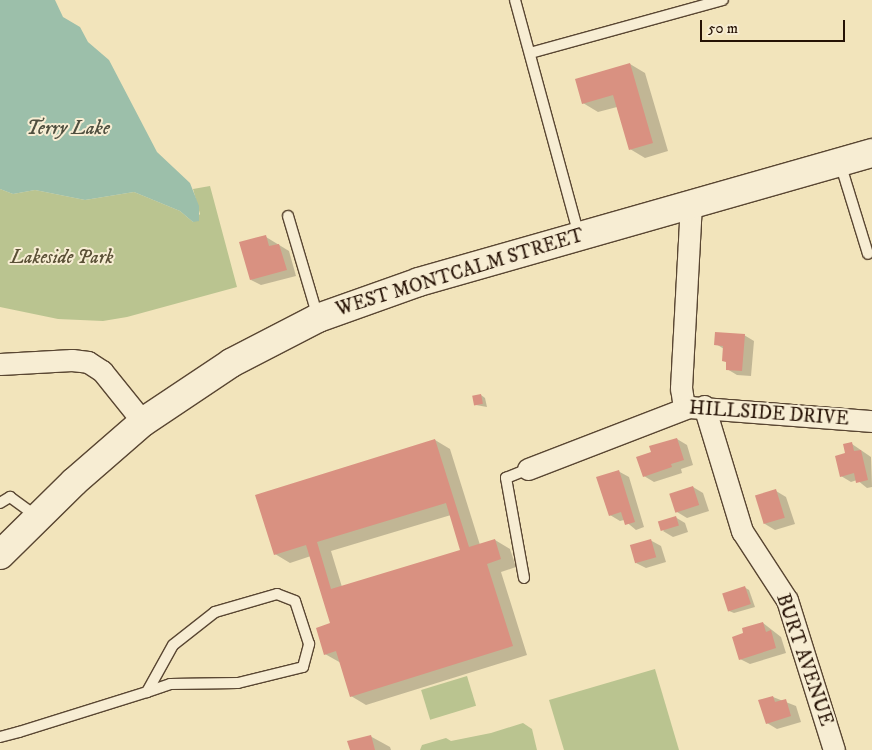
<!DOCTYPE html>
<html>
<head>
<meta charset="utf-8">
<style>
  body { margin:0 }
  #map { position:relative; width:872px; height:750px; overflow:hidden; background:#f2e4bb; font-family:"IM FELL DW Pica",serif }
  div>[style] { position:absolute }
  .green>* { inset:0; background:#bac490; transform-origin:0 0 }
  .water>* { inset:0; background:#9cbfaa }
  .shadow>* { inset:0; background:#0003 }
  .building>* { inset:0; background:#d99181; transform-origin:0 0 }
  .roads { filter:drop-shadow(1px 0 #594632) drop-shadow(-1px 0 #594632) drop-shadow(0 1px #594632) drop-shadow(0 -1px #594632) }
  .lane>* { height:10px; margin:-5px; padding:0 5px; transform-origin:5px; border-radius:5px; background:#f7edd3 }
  .street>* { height:21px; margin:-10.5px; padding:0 10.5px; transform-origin:10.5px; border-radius:10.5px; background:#f7edd3 }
  .secondary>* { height:28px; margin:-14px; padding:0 14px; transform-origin:14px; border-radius:14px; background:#f7edd3 }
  span { translate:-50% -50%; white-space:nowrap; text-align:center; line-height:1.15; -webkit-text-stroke:4px #f7edd3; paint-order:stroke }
  .park-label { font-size:19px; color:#5a5036; font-style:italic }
  .street-label { font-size:19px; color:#261205 }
  .water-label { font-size:20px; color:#4f4f3f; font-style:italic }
  .scale { position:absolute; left:700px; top:20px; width:145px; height:22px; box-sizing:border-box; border:2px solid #261205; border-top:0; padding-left:6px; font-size:15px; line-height:18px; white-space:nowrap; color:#261205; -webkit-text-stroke:4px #f7edd3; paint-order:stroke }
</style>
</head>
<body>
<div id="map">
  <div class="green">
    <div style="clip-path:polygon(210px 186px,237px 287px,127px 317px,103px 321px,58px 319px,0 307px,0 189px,13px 194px,35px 190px,85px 200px,134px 192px,180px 211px,193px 222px,200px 214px,193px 189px)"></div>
    <div style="clip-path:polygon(655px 669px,679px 750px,564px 750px,549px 700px)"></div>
    <div style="left:467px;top:676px;width:31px;height:48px;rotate:73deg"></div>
    <div style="clip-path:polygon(523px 723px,532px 729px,537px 750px,420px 750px,422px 745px,446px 738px,451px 741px,491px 733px)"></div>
  </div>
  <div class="water">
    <div style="clip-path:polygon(0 0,55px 0,63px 17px,80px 27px,88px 42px,109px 60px,157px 152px,190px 183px,199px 206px,199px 221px,193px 222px,180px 211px,134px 192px,85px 200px,35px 190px,13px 194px,0 189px)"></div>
  </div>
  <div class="shadow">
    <div style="clip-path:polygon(630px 64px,645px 73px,668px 151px,645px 158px,630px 149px,617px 107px,598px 112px,583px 103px)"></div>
    <div style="clip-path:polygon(266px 237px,289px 251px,296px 276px,261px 285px,251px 280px)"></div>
    <div style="clip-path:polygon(744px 335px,754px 341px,751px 376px,737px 375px,727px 369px,724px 349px,716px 344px)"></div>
    <div style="clip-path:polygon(481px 395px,485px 398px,487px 407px,476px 405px)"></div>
    <div style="clip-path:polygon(677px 439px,687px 445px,693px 465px,681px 469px,682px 473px,654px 482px,644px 476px,653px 453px)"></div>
    <div style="clip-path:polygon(evenodd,435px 440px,450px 449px,480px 545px,495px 540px,510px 549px,516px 567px,501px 572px,527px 655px,366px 705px,351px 696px,341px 663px,325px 654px,332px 624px,311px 556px,290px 563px,275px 554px,435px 440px,451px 515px,462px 551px,342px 587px,331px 551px,451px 515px)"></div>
    <div style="clip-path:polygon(852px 444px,871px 457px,872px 487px,867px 488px,857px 480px,851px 482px,841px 476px)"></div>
    <div style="clip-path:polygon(618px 471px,629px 477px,644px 527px,636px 530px,624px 520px,620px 521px,610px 515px)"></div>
    <div style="clip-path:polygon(693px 487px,703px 493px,709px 511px,687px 518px,677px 512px)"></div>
    <div style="clip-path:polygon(776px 491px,786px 497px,795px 524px,775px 530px,765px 524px)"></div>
    <div style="clip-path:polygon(675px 517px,685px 523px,688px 532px,673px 537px,663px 531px)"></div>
    <div style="clip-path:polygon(650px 540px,661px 546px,666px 562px,646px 568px,636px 563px)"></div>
    <div style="clip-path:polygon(744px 587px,749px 590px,755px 607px,734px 613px,729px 611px)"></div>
    <div style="clip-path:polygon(763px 623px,781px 637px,786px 653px,750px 664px,740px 659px,745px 634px)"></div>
    <div style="clip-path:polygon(773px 697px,796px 706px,801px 722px,777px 729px,767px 723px)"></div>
    <div style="clip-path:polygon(370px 736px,390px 747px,391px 750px,351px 750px)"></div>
  </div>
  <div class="building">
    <div style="clip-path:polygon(630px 63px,653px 143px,629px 150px,613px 95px,582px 104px,575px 79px)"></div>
    <div style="clip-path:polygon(266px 235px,269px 246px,279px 244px,287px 270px,250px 280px,239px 242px)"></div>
    <div style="clip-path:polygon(715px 332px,745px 334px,742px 371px,726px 370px,726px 362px,722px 361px,723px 346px,714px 345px)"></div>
    <div style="left:481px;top:394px;width:10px;height:9px;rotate:79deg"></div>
    <div style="clip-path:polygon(677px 438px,684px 460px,671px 464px,672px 467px,643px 477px,636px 457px,651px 452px,649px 446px)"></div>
    <div style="clip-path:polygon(evenodd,435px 439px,469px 547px,495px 539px,501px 559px,487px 564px,513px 646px,350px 697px,336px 651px,324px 655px,316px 628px,330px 623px,306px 545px,274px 555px,255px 495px,435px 439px,446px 503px,460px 550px,331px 589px,317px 542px,446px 503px)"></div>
    <div style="clip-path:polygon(852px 442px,854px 451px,861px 450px,868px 480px,856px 483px,854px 473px,840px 477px,835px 456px,845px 453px,843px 444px)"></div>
    <div style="clip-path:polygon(619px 470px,635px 522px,625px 525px,621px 512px,609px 516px,596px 477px)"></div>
    <div style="left:693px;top:486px;width:20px;height:25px;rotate:72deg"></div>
    <div style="left:776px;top:489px;width:30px;height:22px;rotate:73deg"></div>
    <div style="left:676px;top:516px;width:10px;height:19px;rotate:73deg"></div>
    <div style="left:651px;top:539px;width:19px;height:22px;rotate:74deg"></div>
    <div style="left:745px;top:586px;width:19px;height:24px;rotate:72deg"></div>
    <div style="clip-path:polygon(763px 622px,766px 632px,771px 630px,776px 648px,739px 660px,732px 637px,743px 633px,742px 628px)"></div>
    <div style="clip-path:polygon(773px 696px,775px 702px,786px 699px,791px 716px,766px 724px,758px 700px)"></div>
    <div style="clip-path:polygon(371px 735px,375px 750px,350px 750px,347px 741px)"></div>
  </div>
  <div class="roads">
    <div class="lane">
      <div style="left:515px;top:0;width:244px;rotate:74.8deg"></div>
      <div style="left:530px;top:53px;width:200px;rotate:-15.4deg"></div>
      <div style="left:840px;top:163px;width:95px;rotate:72.9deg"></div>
      <div style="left:288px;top:216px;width:105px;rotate:73.5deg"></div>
      <div style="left:0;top:503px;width:12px;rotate:-31deg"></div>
      <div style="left:10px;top:497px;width:34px;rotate:36deg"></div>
      <div style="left:524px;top:578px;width:102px;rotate:-100.2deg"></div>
      <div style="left:506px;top:478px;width:24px;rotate:-22deg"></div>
      <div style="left:0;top:737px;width:20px;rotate:-15deg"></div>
      <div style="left:19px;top:732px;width:134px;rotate:-17.4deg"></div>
      <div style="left:147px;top:692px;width:24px;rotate:-19deg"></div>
      <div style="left:170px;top:684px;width:68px;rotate:-0.8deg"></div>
      <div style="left:238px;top:683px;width:67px;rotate:-13.8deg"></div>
      <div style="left:303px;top:667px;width:24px;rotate:-75deg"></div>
      <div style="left:309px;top:644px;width:45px;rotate:-108deg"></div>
      <div style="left:295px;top:601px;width:19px;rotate:-159deg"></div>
      <div style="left:277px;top:594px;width:65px;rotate:163.8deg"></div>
      <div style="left:215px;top:612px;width:53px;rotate:141.8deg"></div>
      <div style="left:173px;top:645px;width:54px;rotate:119deg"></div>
    </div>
    <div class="street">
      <div style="left:0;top:364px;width:72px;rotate:-3.2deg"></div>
      <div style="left:72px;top:360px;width:16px;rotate:7deg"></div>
      <div style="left:88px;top:362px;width:17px;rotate:33deg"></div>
      <div style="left:102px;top:371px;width:65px;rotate:51.2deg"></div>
      <div style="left:704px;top:406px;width:131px;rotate:73.1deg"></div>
      <div style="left:742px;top:531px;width:82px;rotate:56.9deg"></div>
      <div style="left:787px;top:600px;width:157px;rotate:72.6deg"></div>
      <div style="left:684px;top:407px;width:19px;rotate:-99deg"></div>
      <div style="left:681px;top:388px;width:184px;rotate:-86.9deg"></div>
      <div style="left:528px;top:469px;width:173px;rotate:-21.1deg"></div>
      <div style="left:689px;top:407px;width:184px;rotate:4.4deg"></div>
    </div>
    <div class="secondary">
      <div style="left:0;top:555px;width:104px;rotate:-44.6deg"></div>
      <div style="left:74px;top:482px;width:91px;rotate:-41deg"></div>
      <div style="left:143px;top:422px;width:106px;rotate:-33.8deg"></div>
      <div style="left:231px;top:363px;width:98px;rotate:-27.3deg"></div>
      <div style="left:318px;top:318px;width:107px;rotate:-19.6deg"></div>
      <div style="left:419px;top:282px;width:471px;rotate:-15.9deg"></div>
    </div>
  </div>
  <div class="park-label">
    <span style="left:62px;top:258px">Lakeside Park</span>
  </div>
  <div class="street-label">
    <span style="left:460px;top:273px;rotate:-17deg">WEST MONTCALM STREET</span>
    <span style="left:769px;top:414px;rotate:4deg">HILLSIDE DRIVE</span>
    <span style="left:804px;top:660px;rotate:71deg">BURT AVENUE</span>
  </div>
  <div class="water-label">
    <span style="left:68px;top:128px">Terry Lake</span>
  </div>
  <div class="scale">50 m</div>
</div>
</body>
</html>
